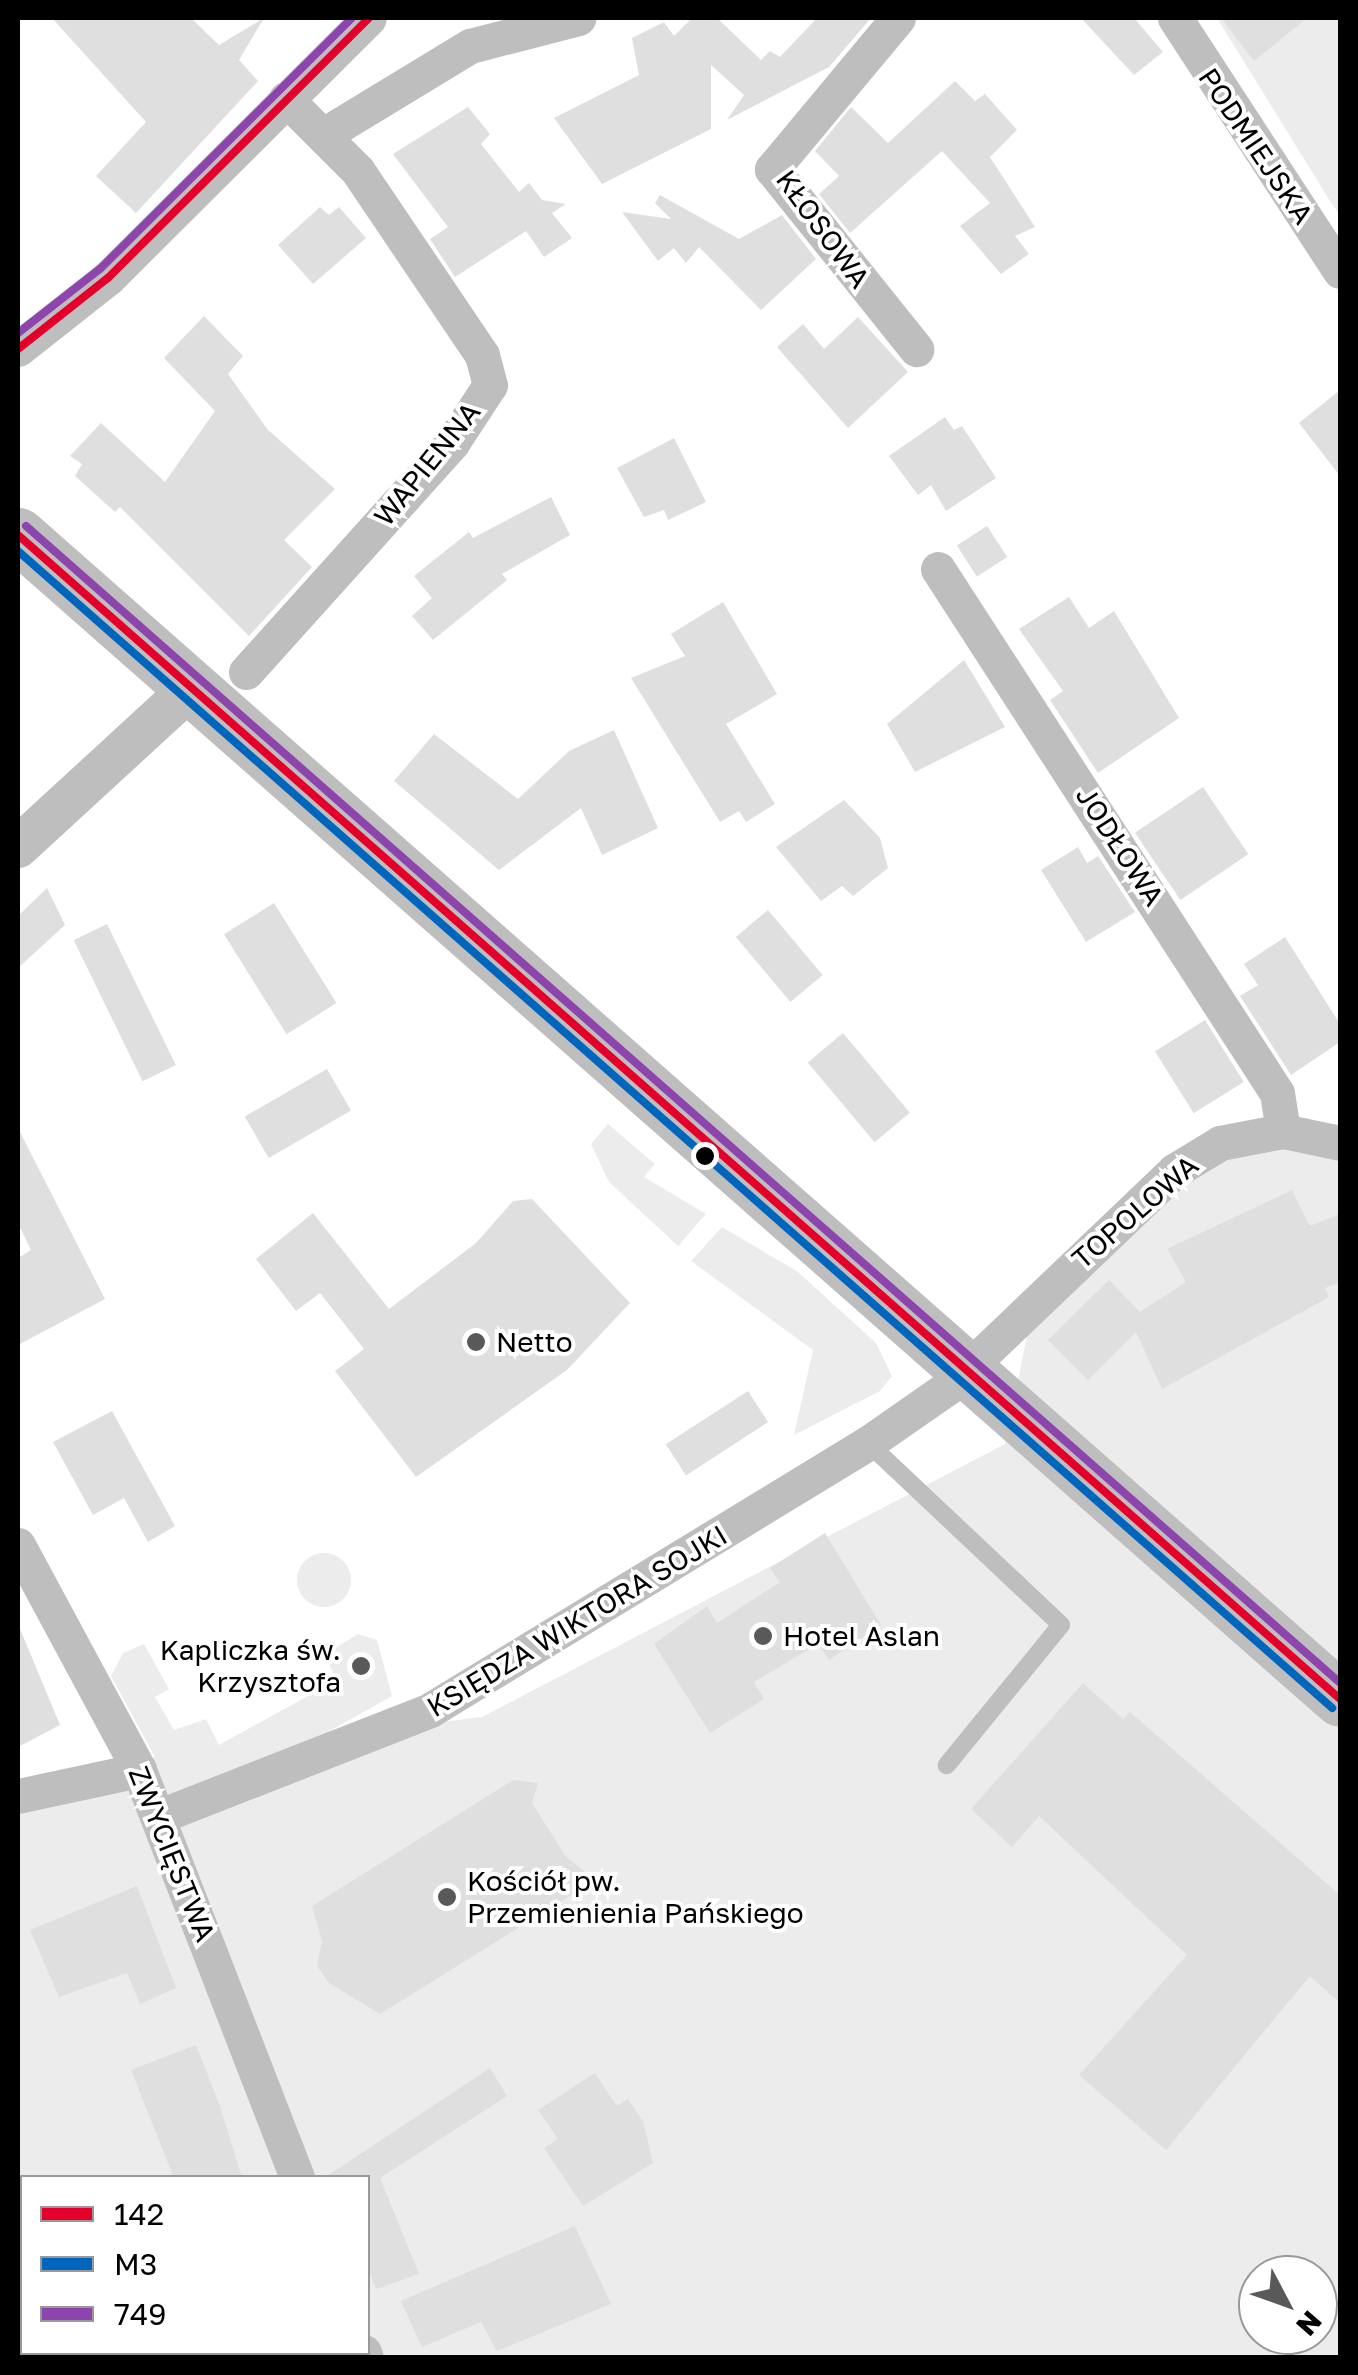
<!DOCTYPE html>
<html>
<head>
<meta charset="utf-8">
<style>
  body { margin:0 }
  #map { position:relative; width:1358px; height:2375px; overflow:hidden; background:#fff; font-family:"Golos Text",sans-serif }
  div>[style] { position:absolute }
  .green>* { inset:0; background:#ececec }
  .round { border-radius:50% }
  .building>* { inset:0; background:#dfdfdf; transform-origin:0 0 }
  .service>* { height:18px; margin:-9px; padding:0 9px; transform-origin:9px; border-radius:9px; background:#bebebe }
  .minor>* { height:35px; margin:-17.5px; padding:0 17.5px; transform-origin:17.5px; border-radius:17.5px; background:#bebebe }
  .tertiary>* { height:42px; margin:-21px; padding:0 21px; transform-origin:21px; border-radius:21px; background:#bebebe }
  .trunk>* { height:55px; margin:-27.5px; padding:0 27.5px; transform-origin:27.5px; border-radius:27.5px; background:#bebebe }
  .bus-1>* { height:8px; margin:-4px; padding:0 4px; transform-origin:4px; border-radius:4px; background:#e4002b }
  .bus-2>* { height:8px; margin:-4px; padding:0 4px; transform-origin:4px; border-radius:4px; background:#0065bd }
  .bus-3>* { height:8px; margin:-4px; padding:0 4px; transform-origin:4px; border-radius:4px; background:#8e44ad }
  .dots>* { width:28px; height:28px; translate:-50% -50%; box-sizing:border-box; border:5px solid #fff; border-radius:50% }
  span { translate:-50% -50%; white-space:nowrap; text-align:center; line-height:1.15; -webkit-text-stroke:8px #fff; paint-order:stroke }
  .street-label { font-size:28px; color:#000 }
  .poi-label { font-size:28px; color:#000 }
  .left { translate:0 -50%; text-align:left }
  .right { translate:-100% -50%; text-align:right }
  .frame { position:absolute; inset:0; border:20px solid #000; pointer-events:none }
  .legend { position:absolute; left:20px; top:2175px; width:350px; height:180px; box-sizing:border-box; background:#fff; border:2px solid #999; margin:0; padding:12px 18px; list-style:none; font-size:30px; color:#000 }
  .legend li { display:flex; align-items:center; gap:20px; height:50px }
  .legend b { width:50px; border:2px solid #999 }
  .north { position:absolute; left:1238px; top:2255px; width:100px; height:100px; box-sizing:border-box; background:#fff; border:2px solid #999; border-radius:50%; rotate:131deg; font-size:28px; font-weight:700; line-height:40px; text-align:center; color:#000 }
  .north::after { content:''; display:block; margin:auto; width:35px; height:45px; background:#595959; clip-path:polygon(50% 0,100% 100%,50% 72%,0 100%) }
</style>
</head>
<body>
<div id="map">
  <div class="green">
    <div style="clip-path:polygon(1217px 18px,1340px 18px,1340px 215px,1330px 201px)"></div>
    <div style="clip-path:polygon(608px 1124px,655px 1164px,644px 1177px,706px 1214px,678px 1246px,609px 1182px,591px 1144px)"></div>
    <div style="clip-path:polygon(evenodd,1236px 1144px,1340px 1153px,1340px 2357px,18px 2357px,18px 1784px,155px 1757px,111px 1676px,123px 1653px,144px 1644px,169px 1689px,155px 1697px,174px 1730px,206px 1719px,219px 1745px,337px 1680px,324px 1655px,358px 1634px,377px 1640px,392px 1696px,319px 1737px,482px 1717px,1005px 1444px,1029px 1326px,1140px 1205px,1236px 1144px,22px 2178px,368px 2178px,368px 2352px,22px 2352px,22px 2178px,1236px 1144px,1258px 2275px,1318px 2275px,1318px 2335px,1258px 2335px,1258px 2275px)"></div>
    <div style="clip-path:polygon(722px 1227px,798px 1272px,876px 1343px,892px 1376px,880px 1391px,794px 1435px,813px 1350px,691px 1261px)"></div>
    <div class="round" style="left:297px;top:1553px;width:54px;height:54px"></div>
  </div>
  <div class="building">
    <div style="clip-path:polygon(52px 18px,191px 18px,219px 45px,264px 18px,239px 60px,258px 81px,136px 213px,96px 176px,146px 122px)"></div>
    <div style="clip-path:polygon(692px 18px,717px 18px,761px 60px,770px 51px,780px 57px,817px 18px,871px 18px,829px 67px,727px 120px,744px 95px,711px 65px,711px 129px,602px 184px,554px 118px,639px 75px,632px 38px,664px 22px,674px 36px)"></div>
    <div style="clip-path:polygon(1081px 18px,1134px 18px,1163px 52px,1134px 75px)"></div>
    <div style="clip-path:polygon(1221px 18px,1307px 18px,1254px 61px)"></div>
    <div style="clip-path:polygon(955px 81px,975px 101px,985px 94px,1017px 130px,990px 157px,1035px 227px,1015px 236px,1029px 254px,1001px 274px,960px 226px,990px 203px,942px 151px,850px 233px,819px 194px,839px 176px,815px 151px,851px 107px,888px 143px)"></div>
    <div style="clip-path:polygon(468px 107px,490px 134px,481px 144px,519px 192px,529px 183px,542px 200px,566px 204px,552px 213px,572px 238px,544px 257px,526px 231px,455px 277px,430px 239px,448px 227px,393px 154px)"></div>
    <div style="clip-path:polygon(660px 195px,739px 239px,782px 215px,816px 259px,761px 310px,699px 247px,686px 263px,674px 248px,658px 261px,622px 212px,671px 219px,655px 203px)"></div>
    <div style="clip-path:polygon(320px 207px,329px 215px,339px 207px,366px 238px,313px 284px,278px 245px)"></div>
    <div style="clip-path:polygon(204px 316px,243px 356px,228px 374px,268px 430px,335px 489px,284px 540px,312px 567px,249px 636px,120px 507px,115px 512px,75px 476px,82px 464px,70px 456px,101px 423px,165px 482px,215px 411px,164px 358px)"></div>
    <div style="clip-path:polygon(858px 317px,908px 372px,848px 428px,777px 347px,803px 324px,824px 349px)"></div>
    <div style="clip-path:polygon(1340px 390px,1340px 476px,1299px 423px)"></div>
    <div style="clip-path:polygon(945px 417px,954px 430px,962px 426px,996px 478px,946px 511px,931px 485px,918px 495px,889px 456px)"></div>
    <div style="clip-path:polygon(674px 438px,706px 502px,668px 520px,664px 510px,644px 517px,617px 468px)"></div>
    <div style="clip-path:polygon(551px 497px,570px 535px,502px 574px,507px 580px,433px 640px,412px 616px,432px 598px,414px 576px,469px 532px,473px 538px)"></div>
    <div style="left:987px;top:526px;width:37px;height:36px;rotate:57deg"></div>
    <div style="clip-path:polygon(1069px 597px,1089px 628px,1114px 611px,1179px 718px,1098px 773px,1050px 700px,1063px 691px,1019px 629px)"></div>
    <div style="clip-path:polygon(723px 602px,777px 694px,726px 724px,775px 804px,746px 822px,739px 811px,720px 822px,631px 678px,685px 656px,671px 634px)"></div>
    <div style="clip-path:polygon(964px 660px,1005px 727px,915px 772px,887px 724px)"></div>
    <div style="clip-path:polygon(614px 730px,658px 828px,602px 855px,581px 808px,499px 870px,394px 781px,434px 734px,518px 799px,569px 751px)"></div>
    <div style="left:1203px;top:787px;width:81px;height:82px;rotate:56deg"></div>
    <div style="clip-path:polygon(844px 800px,880px 838px,888px 868px,853px 896px,842px 886px,821px 901px,776px 847px)"></div>
    <div style="clip-path:polygon(1078px 847px,1087px 863px,1098px 856px,1135px 912px,1086px 942px,1041px 870px)"></div>
    <div style="clip-path:polygon(47px 888px,65px 925px,18px 968px,18px 916px)"></div>
    <div style="left:274px;top:903px;width:118px;height:59px;rotate:58deg"></div>
    <div style="left:768px;top:910px;width:85px;height:42px;rotate:50deg"></div>
    <div style="left:107px;top:924px;width:157px;height:37px;rotate:64deg"></div>
    <div style="clip-path:polygon(1285px 937px,1340px 1024px,1340px 1042px,1291px 1075px,1240px 996px,1258px 985px,1244px 964px)"></div>
    <div style="left:1205px;top:1020px;width:73px;height:59px;rotate:58deg"></div>
    <div style="left:843px;top:1033px;width:104px;height:46px;rotate:50deg"></div>
    <div style="left:327px;top:1069px;width:48px;height:95px;rotate:60deg"></div>
    <div style="clip-path:polygon(18px 1128px,105px 1299px,18px 1345px,18px 1258px,31px 1250px,18px 1223px)"></div>
    <div style="clip-path:polygon(1292px 1190px,1310px 1226px,1340px 1214px,1340px 1282px,1325px 1288px,1329px 1297px,1162px 1389px,1136px 1332px,1088px 1380px,1048px 1340px,1109px 1280px,1140px 1312px,1186px 1282px,1167px 1249px)"></div>
    <div style="clip-path:polygon(532px 1199px,630px 1303px,567px 1370px,416px 1477px,335px 1371px,364px 1349px,320px 1293px,296px 1311px,256px 1259px,313px 1213px,389px 1309px,476px 1243px,513px 1201px)"></div>
    <div style="left:748px;top:1391px;width:37px;height:98px;rotate:57deg"></div>
    <div style="clip-path:polygon(112px 1411px,175px 1526px,148px 1542px,124px 1498px,93px 1515px,53px 1442px)"></div>
    <div style="clip-path:polygon(825px 1533px,881px 1625px,829px 1660px,818px 1644px,754px 1682px,764px 1699px,710px 1733px,654px 1644px,707px 1606px,717px 1623px,780px 1582px,770px 1568px)"></div>
    <div style="clip-path:polygon(18px 1624px,60px 1725px,18px 1747px)"></div>
    <div style="clip-path:polygon(1083px 1683px,1123px 1719px,1130px 1712px,1340px 1895px,1340px 2003px,1310px 1976px,1166px 2150px,1079px 2075px,1187px 1955px,1039px 1816px,1012px 1847px,971px 1809px)"></div>
    <div style="clip-path:polygon(513px 1780px,538px 1783px,532px 1803px,566px 1857px,587px 1873px,584px 1887px,380px 2014px,329px 1983px,317px 1966px,322px 1941px,312px 1906px)"></div>
    <div style="clip-path:polygon(137px 1886px,176px 1988px,140px 2004px,127px 1973px,59px 1997px,30px 1930px)"></div>
    <div style="clip-path:polygon(196px 2045px,220px 2106px,242px 2178px,174px 2178px,131px 2070px)"></div>
    <div style="clip-path:polygon(490px 2068px,507px 2096px,380px 2178px,419px 2274px,376px 2289px,368px 2267px,368px 2178px,324px 2178px)"></div>
    <div style="clip-path:polygon(595px 2073px,617px 2106px,628px 2099px,643px 2121px,653px 2163px,583px 2206px,544px 2148px,558px 2139px,538px 2110px)"></div>
    <div style="clip-path:polygon(575px 2226px,611px 2304px,497px 2351px,481px 2322px,422px 2347px,401px 2301px)"></div>
  </div>
  <div class="service">
    <div style="left:868px;top:1443px;width:265px;rotate:43.3deg"></div>
    <div style="left:1061px;top:1625px;width:181px;rotate:129.2deg"></div>
  </div>
  <div class="minor">
    <div style="left:898px;top:18px;width:197px;rotate:129.8deg"></div>
    <div style="left:772px;top:169px;width:231px;rotate:51.3deg"></div>
    <div style="left:1175px;top:18px;width:302px;rotate:56.9deg"></div>
    <div style="left:325px;top:134px;width:170px;rotate:-31.3deg"></div>
    <div style="left:470px;top:46px;width:112px;rotate:-14.5deg"></div>
    <div style="left:18px;top:349px;width:115px;rotate:-38.3deg"></div>
    <div style="left:108px;top:278px;width:368px;rotate:-44.9deg"></div>
    <div style="left:938px;top:569px;width:624px;rotate:57.1deg"></div>
    <div style="left:1277px;top:1093px;width:38px;rotate:81deg"></div>
    <div style="left:246px;top:672px;width:308px;rotate:-48deg"></div>
    <div style="left:452px;top:443px;width:69px;rotate:-56.8deg"></div>
    <div style="left:490px;top:385px;width:31px;rotate:-105deg"></div>
    <div style="left:482px;top:355px;width:222px;rotate:-124deg"></div>
    <div style="left:358px;top:171px;width:102px;rotate:-135deg"></div>
    <div style="left:18px;top:1545px;width:255px;rotate:61.7deg"></div>
    <div style="left:139px;top:1770px;width:438px;rotate:68.8deg"></div>
    <div style="left:18px;top:1796px;width:124px;rotate:-12.1deg"></div>
    <div style="left:160px;top:1816px;width:290px;rotate:-21.4deg"></div>
    <div style="left:430px;top:1710px;width:513px;rotate:-31.37deg"></div>
    <div style="left:868px;top:1443px;width:96px;rotate:-34.8deg"></div>
    <div style="left:947px;top:1388px;width:314px;rotate:-43.7deg"></div>
    <div style="left:1174px;top:1171px;width:54px;rotate:-31.3deg"></div>
    <div style="left:1220px;top:1143px;width:64px;rotate:-10.8deg"></div>
    <div style="left:1283px;top:1131px;width:58px;rotate:11.9deg"></div>
    <div style="left:364px;top:2352px;width:6px;rotate:72deg"></div>
  </div>
  <div class="tertiary">
    <div style="left:18px;top:847px;width:235px;rotate:-42.6deg"></div>
  </div>
  <div class="trunk">
    <div style="left:18px;top:535px;width:1761px;rotate:41.36deg"></div>
  </div>
  <div class="bus-1">
    <div style="left:18px;top:349px;width:115px;rotate:-38.3deg"></div>
    <div style="left:108px;top:278px;width:368px;rotate:-44.9deg"></div>
    <div style="left:18px;top:535px;width:1761px;rotate:41.36deg"></div>
  </div>
  <div class="bus-2">
    <div style="left:18px;top:551px;width:1751px;rotate:41.36deg"></div>
  </div>
  <div class="bus-3">
    <div style="left:18px;top:333px;width:104px;rotate:-38deg"></div>
    <div style="left:100px;top:269px;width:356px;rotate:-44.9deg"></div>
    <div style="left:26px;top:526px;width:1751px;rotate:41.36deg"></div>
  </div>
  <div class="dots">
    <div style="left:705px;top:1156px;background:#000"></div>
    <div style="left:476px;top:1342px;background:#595959"></div>
    <div style="left:763px;top:1636px;background:#595959"></div>
    <div style="left:361px;top:1666px;background:#595959"></div>
    <div style="left:447px;top:1897px;background:#595959"></div>
  </div>
  <div class="street-label">
    <span style="left:1256px;top:146px;rotate:56deg">PODMIEJSKA</span>
    <span style="left:823px;top:229px;rotate:54deg">KŁOSOWA</span>
    <span style="left:427px;top:464px;rotate:-51deg">WAPIENNA</span>
    <span style="left:1120px;top:846px;rotate:57deg">JODŁOWA</span>
    <span style="left:1135px;top:1212px;rotate:-41deg">TOPOLOWA</span>
    <span style="left:577px;top:1621px;rotate:-31deg">KSIĘDZA WIKTORA SOJKI</span>
    <span style="left:172px;top:1854px;rotate:68deg">ZWYCIĘSTWA</span>
  </div>
  <div class="poi-label">
    <span class="left" style="left:496px;top:1342px">Netto</span>
    <span class="left" style="left:783px;top:1636px">Hotel Aslan</span>
    <span class="right" style="left:341px;top:1666px">Kapliczka św.<br>Krzysztofa</span>
    <span class="left" style="left:467px;top:1897px">Kościół pw.<br>Przemienienia Pańskiego</span>
  </div>
  <div class="frame"></div>
  <ul class="legend">
  <li><b style="height:12px;background:#e4002b"></b>142</li>
  <li><b style="height:12px;background:#0065bd"></b>M3</li>
  <li><b style="height:12px;background:#8e44ad"></b>749</li>
  </ul>
  <div class="north">N</div>
</div>
</body>
</html>
